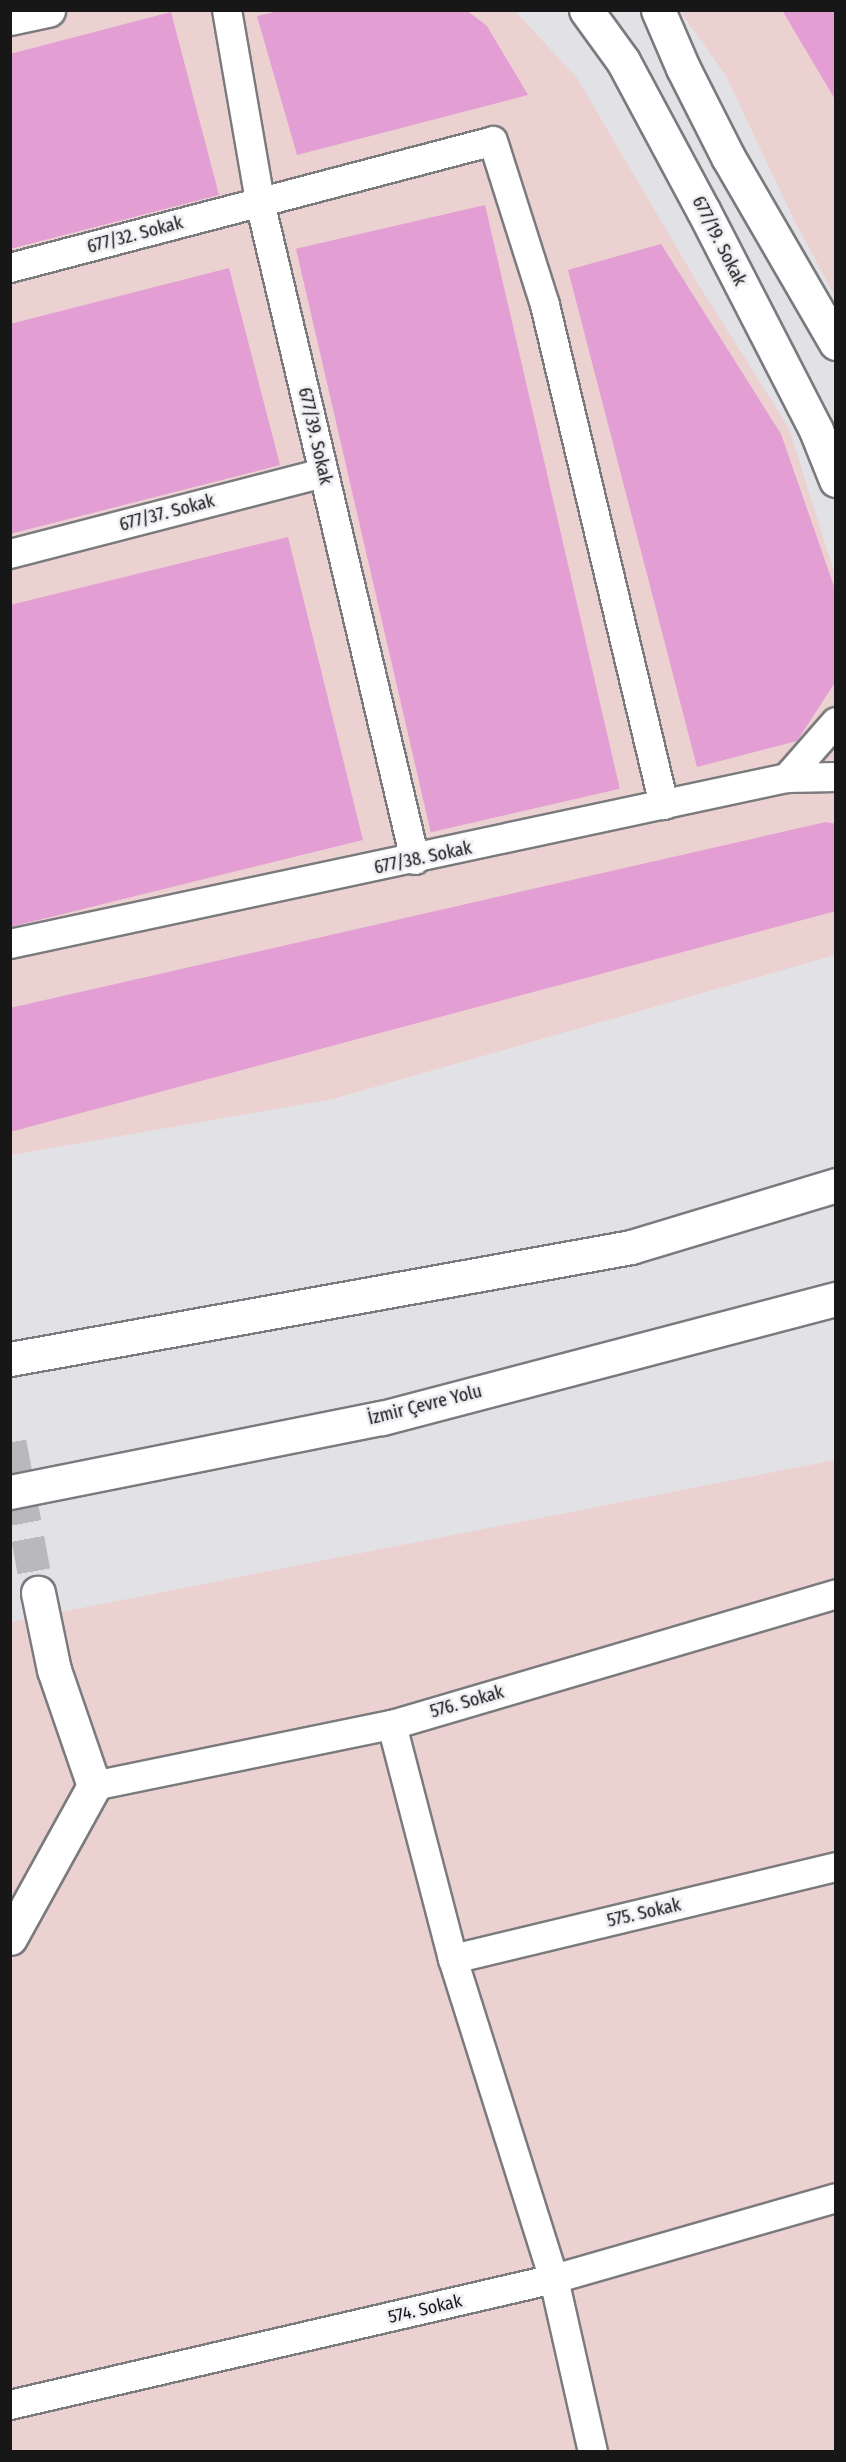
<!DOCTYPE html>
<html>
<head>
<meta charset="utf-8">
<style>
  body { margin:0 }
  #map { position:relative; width:846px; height:2462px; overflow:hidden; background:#e2e2e6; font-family:"Fira Sans Condensed",sans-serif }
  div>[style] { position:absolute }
  .industrial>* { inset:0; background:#ecd1d1 }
  .building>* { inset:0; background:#e39ed4; transform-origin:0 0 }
  .tertiary-tunnel>* { height:33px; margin-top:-16.5px; transform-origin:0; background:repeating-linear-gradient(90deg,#b9b9bd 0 33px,transparent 0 49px) }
  .roads { filter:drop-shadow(2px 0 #7b7b7f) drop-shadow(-2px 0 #7b7b7f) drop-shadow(0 2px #7b7b7f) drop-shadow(0 -2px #7b7b7f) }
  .minor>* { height:28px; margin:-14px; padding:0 14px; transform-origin:14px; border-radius:14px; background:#fff }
  .tertiary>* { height:33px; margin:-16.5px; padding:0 16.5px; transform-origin:16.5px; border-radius:16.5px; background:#fff }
  .secondary>* { height:33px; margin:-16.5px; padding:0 16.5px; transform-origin:16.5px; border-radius:16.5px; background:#fff }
  .motorway>* { height:33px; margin:-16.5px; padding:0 16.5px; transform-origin:16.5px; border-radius:16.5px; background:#fff }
  span { translate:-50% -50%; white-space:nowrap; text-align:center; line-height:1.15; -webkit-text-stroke:5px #efeff3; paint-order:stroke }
  .street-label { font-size:18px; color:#171718 }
  .frame { position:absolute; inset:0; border:12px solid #171718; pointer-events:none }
</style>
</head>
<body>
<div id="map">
  <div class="industrial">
    <div style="clip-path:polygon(11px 11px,515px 11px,577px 78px,697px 282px,789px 428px,835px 575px,835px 955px,333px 1099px,11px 1155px)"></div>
    <div style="clip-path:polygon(680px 11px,835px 11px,835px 296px,795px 222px,726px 76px)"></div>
    <div style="clip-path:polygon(835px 1460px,835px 2451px,11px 2451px,10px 1622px)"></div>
  </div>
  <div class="building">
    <div style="clip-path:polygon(282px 10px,466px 10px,487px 26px,528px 95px,297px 155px,257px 16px)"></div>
    <div style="clip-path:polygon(782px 10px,836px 10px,836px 101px)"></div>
    <div style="clip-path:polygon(171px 12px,219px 195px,10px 249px,10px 54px)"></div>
    <div style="left:485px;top:205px;width:599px;height:194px;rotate:77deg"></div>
    <div style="clip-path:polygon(661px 244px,781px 434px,836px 592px,836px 681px,797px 741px,697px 767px,568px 270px)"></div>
    <div style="clip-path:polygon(229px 268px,280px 465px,10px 534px,10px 324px)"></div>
    <div style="clip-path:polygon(288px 537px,363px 840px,10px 927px,10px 605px)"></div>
    <div style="clip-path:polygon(826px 822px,836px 824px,836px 911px,10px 1132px,10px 1008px)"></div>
  </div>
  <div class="tertiary-tunnel">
    <div style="left:10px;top:1442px;width:154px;rotate:79.5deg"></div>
  </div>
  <div class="roads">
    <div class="minor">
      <div style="left:227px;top:10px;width:195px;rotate:80.2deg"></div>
      <div style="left:260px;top:202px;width:676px;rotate:76.74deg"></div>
      <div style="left:10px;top:268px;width:499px;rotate:-14.7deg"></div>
      <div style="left:493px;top:141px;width:172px;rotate:72.4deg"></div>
      <div style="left:545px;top:305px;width:514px;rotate:76.61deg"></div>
      <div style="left:10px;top:554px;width:324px;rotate:-14.5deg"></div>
      <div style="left:787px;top:778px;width:74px;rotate:-48.8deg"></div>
      <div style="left:10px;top:944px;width:795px;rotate:-12.06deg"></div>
      <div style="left:787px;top:778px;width:49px;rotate:-1.2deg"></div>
      <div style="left:392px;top:1725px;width:242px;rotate:75.4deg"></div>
      <div style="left:453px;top:1959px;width:336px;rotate:72.5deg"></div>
      <div style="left:554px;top:2279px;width:177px;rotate:77.3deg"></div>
      <div style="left:94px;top:1786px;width:304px;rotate:-11.6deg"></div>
      <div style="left:392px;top:1725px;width:463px;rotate:-16.4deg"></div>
      <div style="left:453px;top:1959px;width:394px;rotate:-13.5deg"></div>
      <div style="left:10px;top:2405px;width:558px;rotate:-13.04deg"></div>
      <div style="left:554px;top:2279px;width:293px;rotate:-16deg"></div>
    </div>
    <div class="tertiary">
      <div style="left:10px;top:18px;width:39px;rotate:-12deg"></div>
      <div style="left:10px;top:1938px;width:174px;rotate:-61.1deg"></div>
      <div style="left:94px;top:1786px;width:123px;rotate:-109deg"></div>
      <div style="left:54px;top:1670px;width:79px;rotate:-101.7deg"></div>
    </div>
    <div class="secondary">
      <div style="left:586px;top:10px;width:63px;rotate:54deg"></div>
      <div style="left:623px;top:61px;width:169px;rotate:61.8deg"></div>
      <div style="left:703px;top:210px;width:247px;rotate:62.8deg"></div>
      <div style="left:816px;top:430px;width:54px;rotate:68.2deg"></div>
      <div style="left:658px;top:10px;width:63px;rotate:66.7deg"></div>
      <div style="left:683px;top:68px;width:100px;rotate:63.2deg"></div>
      <div style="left:728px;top:157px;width:215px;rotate:59.9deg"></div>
    </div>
    <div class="motorway">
      <div style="left:10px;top:1359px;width:631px;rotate:-10.22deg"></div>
      <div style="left:631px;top:1247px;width:214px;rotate:-16.8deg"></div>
      <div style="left:10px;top:1492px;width:379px;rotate:-11.3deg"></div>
      <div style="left:382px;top:1418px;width:469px;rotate:-14.7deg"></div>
    </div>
  </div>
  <div class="street-label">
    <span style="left:135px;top:235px;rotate:-15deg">677/32. Sokak</span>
    <span style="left:719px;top:241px;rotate:63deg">677/19. Sokak</span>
    <span style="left:315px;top:436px;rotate:77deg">677/39. Sokak</span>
    <span style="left:167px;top:513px;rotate:-15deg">677/37. Sokak</span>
    <span style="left:423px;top:858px;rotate:-12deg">677/38. Sokak</span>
    <span style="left:425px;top:1405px;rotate:-14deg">İzmir Çevre Yolu</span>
    <span style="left:467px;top:1702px;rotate:-16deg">576. Sokak</span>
    <span style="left:644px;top:1913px;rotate:-13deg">575. Sokak</span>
    <span style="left:425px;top:2309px;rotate:-13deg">574. Sokak</span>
  </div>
  <div class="frame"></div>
</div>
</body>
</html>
